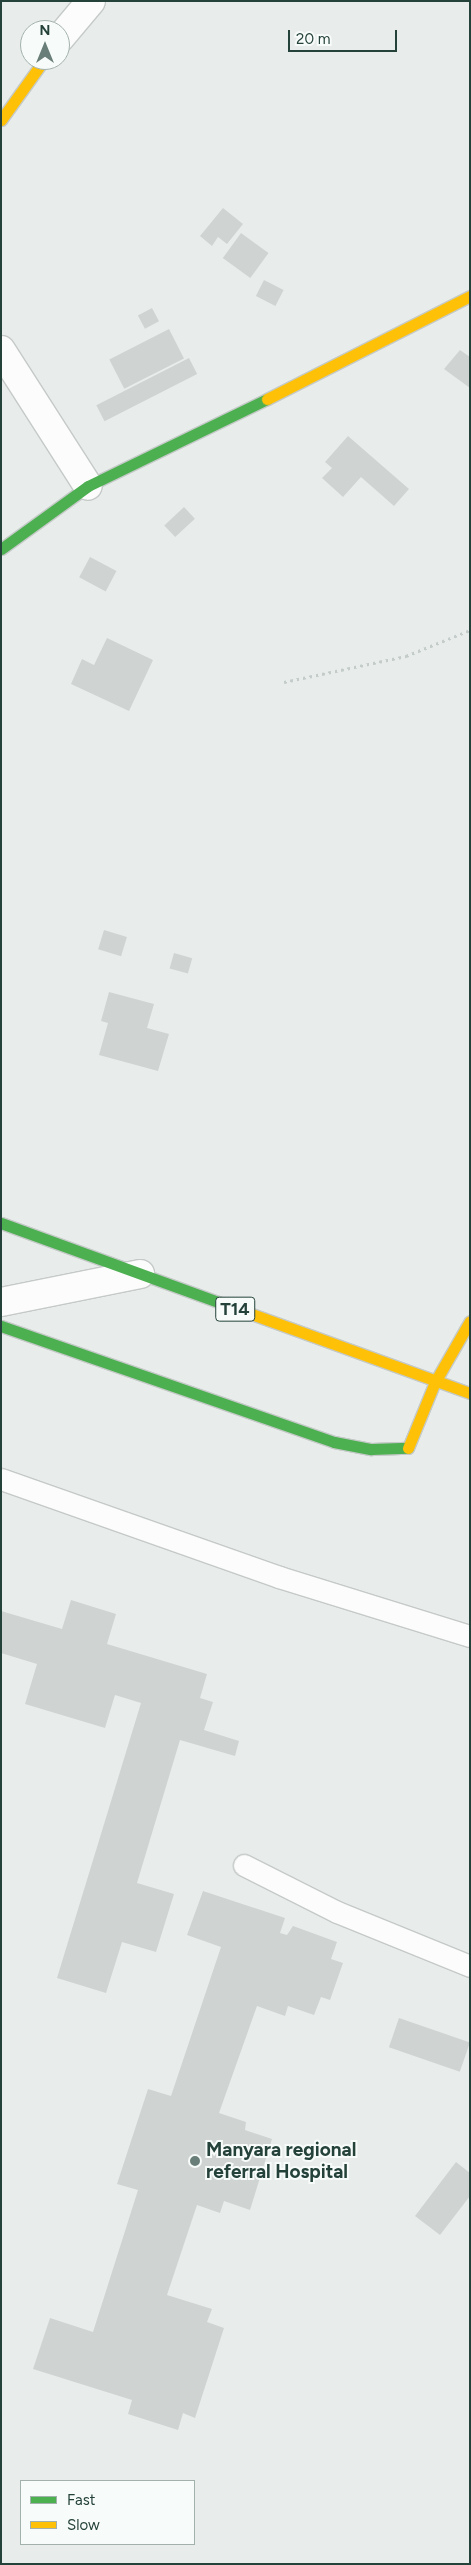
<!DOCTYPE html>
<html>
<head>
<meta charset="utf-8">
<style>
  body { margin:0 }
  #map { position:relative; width:471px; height:2565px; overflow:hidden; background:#e8edeb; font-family:Figtree,sans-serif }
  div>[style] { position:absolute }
  .building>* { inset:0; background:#cfd4d2; transform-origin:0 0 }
  .path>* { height:3px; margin-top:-1.5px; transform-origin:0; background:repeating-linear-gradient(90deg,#c3ccca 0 2.5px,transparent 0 6.5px) }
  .roads { filter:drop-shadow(1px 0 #c5cac8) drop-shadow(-1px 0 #c5cac8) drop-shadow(0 1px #c5cac8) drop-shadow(0 -1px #c5cac8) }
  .lane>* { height:21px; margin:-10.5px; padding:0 10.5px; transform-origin:10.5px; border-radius:10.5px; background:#fcfcfc }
  .street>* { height:28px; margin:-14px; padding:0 14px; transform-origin:14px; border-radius:14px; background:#fcfcfc }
  .fast>* { height:11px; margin:-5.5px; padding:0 5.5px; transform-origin:5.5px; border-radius:5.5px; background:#4caf50 }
  .slow>* { height:11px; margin:-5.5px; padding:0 5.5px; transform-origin:5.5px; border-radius:5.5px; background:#ffc107 }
  .dots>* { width:14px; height:14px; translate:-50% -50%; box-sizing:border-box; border:2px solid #f7fbf9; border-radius:50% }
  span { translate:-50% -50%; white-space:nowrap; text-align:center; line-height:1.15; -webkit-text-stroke:4px #f7fbf9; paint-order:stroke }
  .shield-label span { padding:1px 4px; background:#f7fbf9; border:1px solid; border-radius:4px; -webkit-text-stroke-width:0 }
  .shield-label { font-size:18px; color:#24423a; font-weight:700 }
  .poi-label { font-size:19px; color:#24423a; font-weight:700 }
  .left { translate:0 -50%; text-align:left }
  .frame { position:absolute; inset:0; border:2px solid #24423a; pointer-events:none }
  .legend { position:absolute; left:20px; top:2480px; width:175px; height:65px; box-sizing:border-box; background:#f7fbf9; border:1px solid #a3b1ad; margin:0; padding:6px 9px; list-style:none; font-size:15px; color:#24423a }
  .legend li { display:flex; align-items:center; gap:10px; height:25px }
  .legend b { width:25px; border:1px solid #a3b1ad }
  .north { position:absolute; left:20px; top:20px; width:50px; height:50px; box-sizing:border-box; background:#f7fbf9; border:1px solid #a3b1ad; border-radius:50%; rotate:0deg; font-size:14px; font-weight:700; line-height:20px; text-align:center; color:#24423a }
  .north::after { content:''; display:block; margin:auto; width:18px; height:22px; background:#697e78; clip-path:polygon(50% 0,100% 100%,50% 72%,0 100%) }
  .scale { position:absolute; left:288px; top:30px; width:109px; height:22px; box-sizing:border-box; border:2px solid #24423a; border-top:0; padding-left:6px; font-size:15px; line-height:18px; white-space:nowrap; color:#24423a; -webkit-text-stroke:4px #f7fbf9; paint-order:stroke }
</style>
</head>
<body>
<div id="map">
  <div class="building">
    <div style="clip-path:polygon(223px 208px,243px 224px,227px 244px,218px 237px,212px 246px,200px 236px)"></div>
    <div style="left:241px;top:233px;width:34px;height:31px;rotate:36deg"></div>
    <div style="left:264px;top:280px;width:22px;height:18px;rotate:27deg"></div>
    <div style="left:152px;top:308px;width:15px;height:16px;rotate:62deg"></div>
    <div style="left:169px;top:329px;width:33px;height:67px;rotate:63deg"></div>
    <div style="clip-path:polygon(460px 350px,470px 357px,470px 388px,444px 369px)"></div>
    <div style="left:189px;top:358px;width:18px;height:104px;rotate:63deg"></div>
    <div style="clip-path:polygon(348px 436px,409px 489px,394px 506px,361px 477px,343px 497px,322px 478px,332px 468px,325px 462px)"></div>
    <div style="left:184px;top:507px;width:16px;height:27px;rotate:47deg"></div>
    <div style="left:90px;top:557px;width:30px;height:23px;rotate:28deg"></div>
    <div style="clip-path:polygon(107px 638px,153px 660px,129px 711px,71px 684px,82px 659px,94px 665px)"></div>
    <div style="left:104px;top:930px;width:24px;height:20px;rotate:17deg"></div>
    <div style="left:174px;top:953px;width:19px;height:16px;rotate:16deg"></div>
    <div style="clip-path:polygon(109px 992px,154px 1004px,147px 1028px,169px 1034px,158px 1071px,99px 1055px,108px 1023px,101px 1021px)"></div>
    <div style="clip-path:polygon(71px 1600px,116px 1614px,107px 1644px,207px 1674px,200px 1698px,213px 1702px,204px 1730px,239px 1741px,235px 1756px,180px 1740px,137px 1883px,174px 1894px,156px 1952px,122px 1942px,106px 1993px,57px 1978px,141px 1703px,115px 1695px,105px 1728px,25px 1704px,37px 1664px,1px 1653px,1px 1611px,62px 1629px)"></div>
    <div style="clip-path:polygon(203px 1891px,285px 1918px,280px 1933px,287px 1935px,293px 1926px,337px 1942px,331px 1959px,343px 1963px,330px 2000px,321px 1997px,314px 2015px,288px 2006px,285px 2016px,257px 2006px,219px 2113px,246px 2122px,245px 2130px,272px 2139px,250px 2210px,224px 2201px,220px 2213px,197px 2205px,167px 2295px,212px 2309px,207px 2322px,224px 2328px,195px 2418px,183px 2413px,178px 2430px,128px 2414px,132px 2400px,33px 2369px,50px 2318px,93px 2332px,138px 2190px,117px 2184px,148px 2089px,171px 2096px,221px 1947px,187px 1935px)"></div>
    <div style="left:399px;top:2018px;width:75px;height:31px;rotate:19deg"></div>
    <div style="clip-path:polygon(456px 2162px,470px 2173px,470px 2196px,440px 2235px,415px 2216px)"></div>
  </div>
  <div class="path">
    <div style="left:284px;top:682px;width:125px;rotate:-12deg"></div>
    <div style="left:406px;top:656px;width:69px;rotate:-22.1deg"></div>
  </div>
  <div class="roads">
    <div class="lane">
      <div style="left:1px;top:1479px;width:295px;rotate:19.4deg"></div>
      <div style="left:279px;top:1577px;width:200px;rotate:17.2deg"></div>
      <div style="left:244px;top:1865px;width:104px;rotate:26.8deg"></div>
      <div style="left:337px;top:1912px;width:144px;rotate:22.1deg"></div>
    </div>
    <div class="street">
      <div style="left:60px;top:38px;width:48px;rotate:-50deg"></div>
      <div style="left:1px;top:350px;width:161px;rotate:57.4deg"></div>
      <div style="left:1px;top:1302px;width:142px;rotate:-11.4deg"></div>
    </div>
    <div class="fast">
      <div style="left:1px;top:549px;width:107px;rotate:-35.9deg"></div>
      <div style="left:88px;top:486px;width:199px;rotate:-25.9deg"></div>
      <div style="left:1px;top:1223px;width:249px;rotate:20deg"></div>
      <div style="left:1px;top:1326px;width:353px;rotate:19.2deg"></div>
      <div style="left:334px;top:1442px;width:38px;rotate:11deg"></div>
      <div style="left:371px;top:1449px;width:37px;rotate:-2deg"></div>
    </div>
    <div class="slow">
      <div style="left:1px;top:120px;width:74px;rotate:-54.4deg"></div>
      <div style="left:267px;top:399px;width:228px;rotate:-26.9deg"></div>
      <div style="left:235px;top:1308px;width:250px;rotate:19.9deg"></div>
      <div style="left:408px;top:1448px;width:71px;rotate:-67.8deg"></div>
      <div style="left:435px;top:1382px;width:70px;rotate:-60.2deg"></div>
    </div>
  </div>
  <div class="dots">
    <div style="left:195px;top:2161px;background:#697e78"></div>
  </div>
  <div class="shield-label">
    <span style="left:235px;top:1309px">T14</span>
  </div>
  <div class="poi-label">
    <span class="left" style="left:206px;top:2161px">Manyara regional<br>referral Hospital</span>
  </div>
  <div class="frame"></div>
  <ul class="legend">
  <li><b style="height:6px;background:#4caf50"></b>Fast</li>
  <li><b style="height:6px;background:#ffc107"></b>Slow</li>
  </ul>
  <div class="north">N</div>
  <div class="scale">20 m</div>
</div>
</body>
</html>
